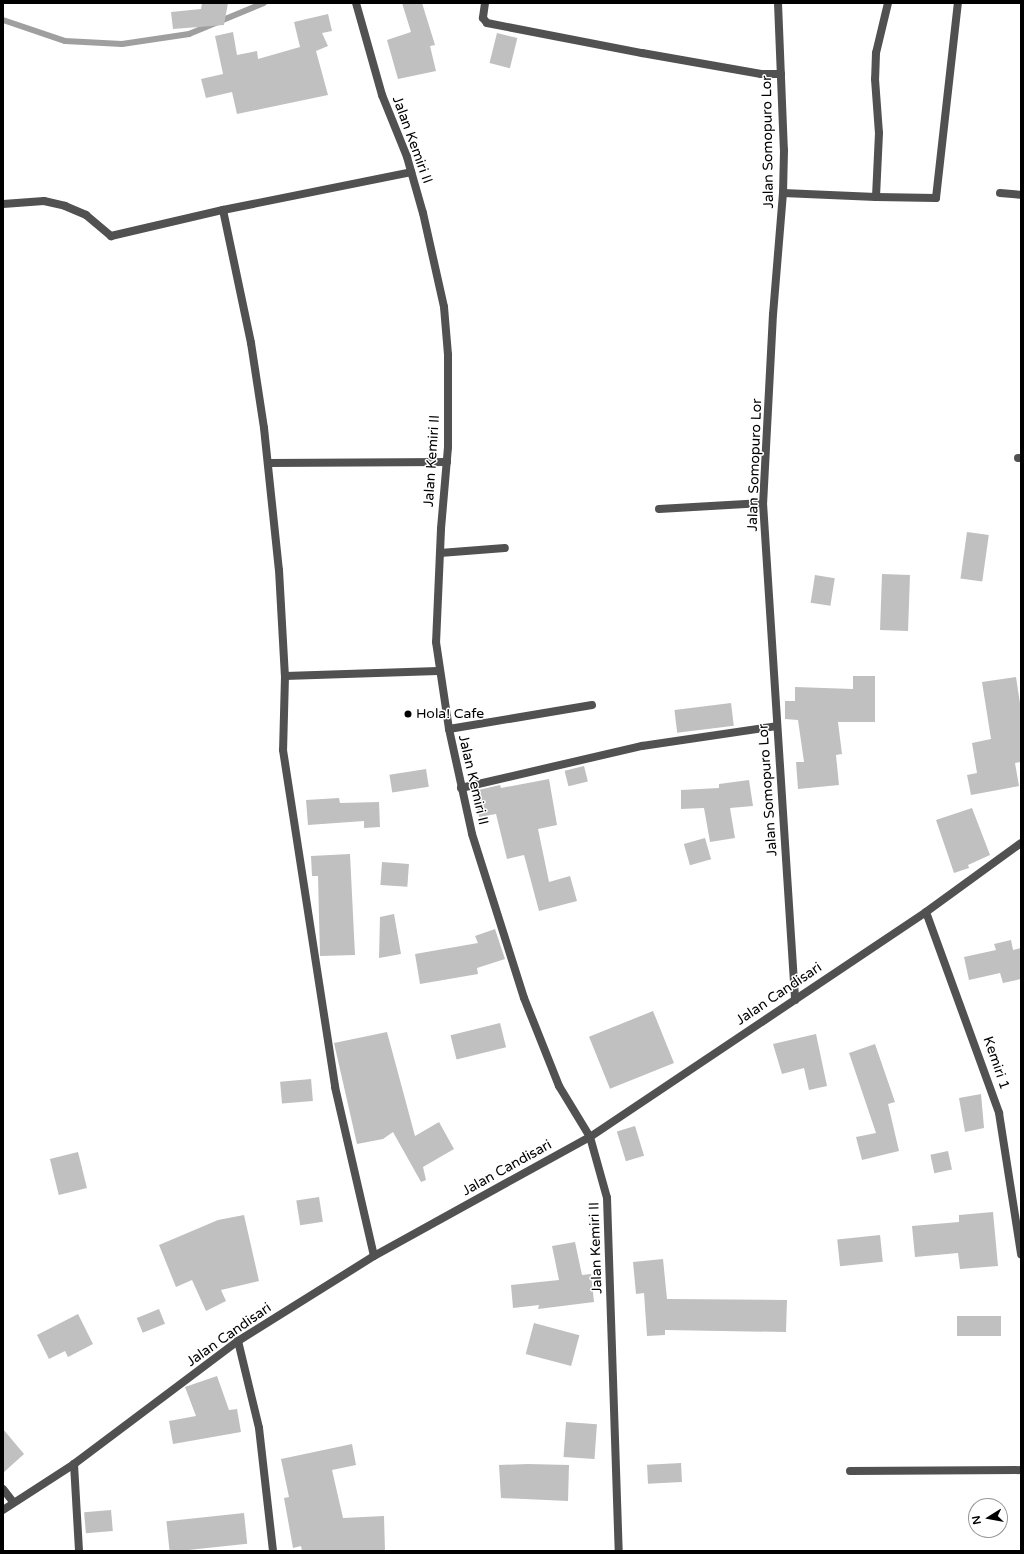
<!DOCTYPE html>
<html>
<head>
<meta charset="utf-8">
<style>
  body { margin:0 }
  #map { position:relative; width:1024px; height:1554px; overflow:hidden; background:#fff; font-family:"Varela Round",sans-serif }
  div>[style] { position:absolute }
  .stream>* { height:6px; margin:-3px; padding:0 3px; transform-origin:3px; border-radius:3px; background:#9f9f9f }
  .building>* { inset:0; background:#c0c0c0; transform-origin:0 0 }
  .lane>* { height:8px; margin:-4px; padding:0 4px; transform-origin:4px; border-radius:4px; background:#515151 }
  .street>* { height:8px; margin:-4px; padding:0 4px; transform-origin:4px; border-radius:4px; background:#515151 }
  .dots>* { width:11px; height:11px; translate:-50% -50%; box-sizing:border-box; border:2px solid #fff; border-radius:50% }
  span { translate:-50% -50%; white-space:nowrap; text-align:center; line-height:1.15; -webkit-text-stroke:3px #fff; paint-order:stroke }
  .street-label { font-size:14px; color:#000 }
  .poi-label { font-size:14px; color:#000 }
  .left { translate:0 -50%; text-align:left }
  .frame { position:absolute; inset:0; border:4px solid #000; pointer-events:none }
  .north { position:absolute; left:968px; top:1498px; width:40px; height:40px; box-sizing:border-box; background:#fff; border:1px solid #999; border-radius:50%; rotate:259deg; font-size:11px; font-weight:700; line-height:16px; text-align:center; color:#000 }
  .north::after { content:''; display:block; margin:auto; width:14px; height:18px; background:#000; clip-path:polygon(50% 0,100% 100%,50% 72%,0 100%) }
</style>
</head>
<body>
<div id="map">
  <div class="stream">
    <div style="left:3px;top:20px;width:65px;rotate:18.7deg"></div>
    <div style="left:65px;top:41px;width:57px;rotate:3deg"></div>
    <div style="left:122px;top:44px;width:68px;rotate:-8.5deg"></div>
    <div style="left:189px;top:34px;width:81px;rotate:-22.5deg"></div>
  </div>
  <div class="building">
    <div style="clip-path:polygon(202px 3px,228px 3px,224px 25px,173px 29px,171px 12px,201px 9px)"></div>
    <div style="clip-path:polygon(402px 3px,422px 3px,435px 45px,430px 46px,436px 71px,398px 79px,387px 40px,411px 32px)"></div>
    <div style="clip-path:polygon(328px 14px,332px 31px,322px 33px,328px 46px,316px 51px,328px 95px,237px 114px,232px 92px,206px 98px,201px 79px,223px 74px,215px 36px,233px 32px,237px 55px,257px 51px,258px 59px,300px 47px,294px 22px)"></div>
    <div style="left:497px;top:33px;width:21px;height:31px;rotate:14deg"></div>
    <div style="left:967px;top:532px;width:22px;height:47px;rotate:8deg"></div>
    <div style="left:882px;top:574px;width:28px;height:56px;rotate:2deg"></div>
    <div style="left:815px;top:575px;width:20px;height:28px;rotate:9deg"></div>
    <div style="clip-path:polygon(853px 676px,875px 676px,875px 722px,838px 722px,842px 754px,836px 755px,839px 785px,798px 789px,796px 762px,804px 762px,798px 720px,785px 719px,785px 701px,795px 701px,795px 687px,853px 689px)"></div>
    <div style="clip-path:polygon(1016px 677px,1021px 710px,1021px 762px,1015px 763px,1019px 786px,971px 795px,967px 775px,977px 773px,972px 743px,991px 739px,982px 682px)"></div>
    <div style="left:731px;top:703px;width:23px;height:57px;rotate:83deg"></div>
    <div style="left:584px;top:766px;width:16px;height:20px;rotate:76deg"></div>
    <div style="left:426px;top:769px;width:18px;height:37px;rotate:81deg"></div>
    <div style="clip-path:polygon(549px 779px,557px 825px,538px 829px,549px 882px,570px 876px,577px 901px,539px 911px,524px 855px,507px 859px,496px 814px,479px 817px,474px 791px,500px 785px,501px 788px)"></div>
    <div style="clip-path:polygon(749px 780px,753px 806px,730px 808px,735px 838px,710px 842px,704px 808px,681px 809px,681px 790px,719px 788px,719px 784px)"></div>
    <div style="clip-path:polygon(339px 798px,340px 803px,379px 802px,380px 827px,364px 828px,364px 821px,308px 825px,306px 800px)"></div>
    <div style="clip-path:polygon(972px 808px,990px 855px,968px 865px,969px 868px,954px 873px,936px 820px)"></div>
    <div style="left:705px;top:838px;width:22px;height:22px;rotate:74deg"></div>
    <div style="clip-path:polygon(350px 854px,355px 955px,320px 956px,318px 876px,312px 876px,311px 856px)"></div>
    <div style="left:382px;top:862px;width:27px;height:23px;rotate:4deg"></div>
    <div style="clip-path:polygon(394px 914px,401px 954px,379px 958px,380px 917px)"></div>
    <div style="clip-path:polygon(495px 929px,505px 959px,477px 968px,478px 974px,420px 984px,415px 954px,478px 943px,475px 936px)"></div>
    <div style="clip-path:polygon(1011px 940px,1013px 950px,1021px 948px,1021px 979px,1003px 983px,1000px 973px,969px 980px,964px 957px,996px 950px,994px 944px)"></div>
    <div style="left:653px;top:1011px;width:56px;height:69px;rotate:68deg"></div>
    <div style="left:500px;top:1023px;width:25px;height:51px;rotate:76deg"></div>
    <div style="clip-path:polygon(387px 1032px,415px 1136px,439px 1122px,454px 1149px,423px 1167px,426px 1180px,421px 1182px,393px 1132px,383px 1139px,357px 1144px,334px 1043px)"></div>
    <div style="clip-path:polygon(816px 1034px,827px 1086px,809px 1090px,804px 1068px,782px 1074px,773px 1044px)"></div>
    <div style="clip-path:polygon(875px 1044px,895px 1102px,888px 1104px,899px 1151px,862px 1160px,856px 1137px,876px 1133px,849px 1053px)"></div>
    <div style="left:311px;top:1079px;width:22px;height:31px;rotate:85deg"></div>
    <div style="clip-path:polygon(981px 1094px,984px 1128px,965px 1132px,959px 1098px)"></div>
    <div style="left:635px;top:1126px;width:31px;height:19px;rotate:73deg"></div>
    <div style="left:948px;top:1151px;width:19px;height:18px;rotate:78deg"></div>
    <div style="left:78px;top:1152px;width:37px;height:29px;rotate:76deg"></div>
    <div style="left:319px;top:1197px;width:25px;height:23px;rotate:81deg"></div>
    <div style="clip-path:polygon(993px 1212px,998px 1266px,960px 1269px,958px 1253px,915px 1257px,912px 1226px,959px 1222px,959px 1215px)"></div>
    <div style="clip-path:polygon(244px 1215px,259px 1281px,221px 1290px,226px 1301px,206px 1311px,192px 1280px,176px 1287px,159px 1245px,218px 1220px)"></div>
    <div style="left:880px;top:1235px;width:27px;height:43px;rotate:84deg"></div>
    <div style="clip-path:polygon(575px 1242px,582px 1275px,591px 1274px,594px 1302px,538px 1309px,539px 1305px,513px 1308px,511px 1285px,559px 1280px,552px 1246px)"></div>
    <div style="clip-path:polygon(663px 1259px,667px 1299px,787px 1300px,786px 1332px,665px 1330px,665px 1335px,647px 1336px,644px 1293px,636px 1294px,633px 1262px)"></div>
    <div style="left:159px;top:1309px;width:16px;height:24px;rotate:68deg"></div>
    <div style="clip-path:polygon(78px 1314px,93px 1344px,68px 1357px,65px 1351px,49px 1359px,37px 1335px)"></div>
    <div style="left:1001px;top:1316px;width:20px;height:44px;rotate:90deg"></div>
    <div style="left:534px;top:1323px;width:47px;height:32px;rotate:15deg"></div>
    <div style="clip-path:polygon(217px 1376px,229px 1410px,237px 1409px,241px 1432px,173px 1444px,169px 1421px,196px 1416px,185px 1387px)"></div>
    <div style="left:566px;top:1422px;width:31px;height:35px;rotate:4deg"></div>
    <div style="clip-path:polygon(3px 1429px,24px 1454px,3px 1473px)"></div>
    <div style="clip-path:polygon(352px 1444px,356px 1465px,332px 1470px,343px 1518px,384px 1516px,385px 1551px,302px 1551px,301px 1546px,293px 1548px,284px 1498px,289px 1497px,281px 1459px)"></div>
    <div style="left:681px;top:1463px;width:19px;height:34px;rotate:87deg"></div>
    <div style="clip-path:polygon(528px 1464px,569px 1465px,568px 1501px,501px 1498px,499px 1465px)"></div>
    <div style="left:111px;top:1510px;width:21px;height:27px;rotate:85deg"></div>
    <div style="left:244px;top:1513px;width:31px;height:78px;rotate:84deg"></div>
  </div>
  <div class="lane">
    <div style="left:1018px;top:458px;width:3px"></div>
    <div style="left:659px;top:509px;width:104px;rotate:-3.3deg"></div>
  </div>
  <div class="street">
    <div style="left:356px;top:3px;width:96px;rotate:74.2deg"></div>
    <div style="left:382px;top:95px;width:67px;rotate:68deg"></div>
    <div style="left:407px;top:157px;width:58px;rotate:74.1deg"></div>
    <div style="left:423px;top:213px;width:96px;rotate:77.4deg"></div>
    <div style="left:444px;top:307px;width:48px;rotate:85.2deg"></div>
    <div style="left:448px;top:355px;width:92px;rotate:90deg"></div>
    <div style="left:448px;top:447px;width:82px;rotate:94.9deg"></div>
    <div style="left:441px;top:529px;width:113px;rotate:92.5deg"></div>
    <div style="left:436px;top:642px;width:88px;rotate:81.5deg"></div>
    <div style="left:449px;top:729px;width:107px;rotate:77.6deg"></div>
    <div style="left:472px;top:834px;width:172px;rotate:72.4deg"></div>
    <div style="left:524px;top:998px;width:95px;rotate:68.3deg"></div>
    <div style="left:559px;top:1086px;width:60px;rotate:58.7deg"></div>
    <div style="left:590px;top:1137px;width:63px;rotate:74.4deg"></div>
    <div style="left:607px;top:1198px;width:353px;rotate:88.1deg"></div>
    <div style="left:485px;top:3px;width:15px;rotate:98deg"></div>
    <div style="left:483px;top:18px;width:6px;rotate:51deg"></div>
    <div style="left:487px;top:23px;width:158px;rotate:11deg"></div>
    <div style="left:642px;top:53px;width:121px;rotate:10deg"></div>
    <div style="left:761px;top:74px;width:20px"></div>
    <div style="left:778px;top:3px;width:147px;rotate:87.7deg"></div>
    <div style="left:784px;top:150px;width:43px;rotate:91.3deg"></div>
    <div style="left:783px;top:193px;width:121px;rotate:94.7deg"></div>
    <div style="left:773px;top:314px;width:189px;rotate:93deg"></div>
    <div style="left:763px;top:503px;width:498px;rotate:86.3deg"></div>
    <div style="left:888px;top:3px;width:51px;rotate:103.5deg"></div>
    <div style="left:876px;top:53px;width:26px;rotate:92deg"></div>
    <div style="left:875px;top:79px;width:54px;rotate:85.8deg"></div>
    <div style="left:879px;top:133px;width:64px;rotate:92.7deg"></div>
    <div style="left:876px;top:197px;width:60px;rotate:1deg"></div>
    <div style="left:936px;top:198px;width:196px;rotate:-83.6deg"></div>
    <div style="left:783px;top:193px;width:93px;rotate:2.5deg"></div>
    <div style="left:1000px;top:193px;width:21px;rotate:5deg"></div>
    <div style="left:3px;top:204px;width:41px;rotate:-4.2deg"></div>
    <div style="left:44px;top:201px;width:22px;rotate:13deg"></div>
    <div style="left:65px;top:206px;width:23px;rotate:23deg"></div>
    <div style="left:86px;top:215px;width:33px;rotate:40deg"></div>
    <div style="left:111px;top:236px;width:115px;rotate:-13.1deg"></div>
    <div style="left:223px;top:210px;width:192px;rotate:-11.4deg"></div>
    <div style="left:223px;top:210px;width:136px;rotate:78.1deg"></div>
    <div style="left:251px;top:343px;width:86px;rotate:81.3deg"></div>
    <div style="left:264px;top:428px;width:143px;rotate:84deg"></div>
    <div style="left:279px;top:570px;width:106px;rotate:86.8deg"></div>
    <div style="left:285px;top:676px;width:74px;rotate:91.5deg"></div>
    <div style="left:283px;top:750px;width:341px;rotate:81.2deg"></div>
    <div style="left:335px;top:1087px;width:173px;rotate:77deg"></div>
    <div style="left:268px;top:463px;width:179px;rotate:-0.3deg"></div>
    <div style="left:440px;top:553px;width:65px;rotate:-4.4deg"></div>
    <div style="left:285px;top:676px;width:153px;rotate:-1.9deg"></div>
    <div style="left:449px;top:729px;width:145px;rotate:-9.5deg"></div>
    <div style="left:461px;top:788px;width:186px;rotate:-13.1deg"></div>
    <div style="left:642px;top:746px;width:136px;rotate:-8.4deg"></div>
    <div style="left:926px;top:912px;width:214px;rotate:70deg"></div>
    <div style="left:999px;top:1113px;width:143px;rotate:81.1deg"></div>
    <div style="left:238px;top:1341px;width:89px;rotate:76.4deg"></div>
    <div style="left:259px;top:1428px;width:124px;rotate:83.5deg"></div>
    <div style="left:74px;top:1464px;width:87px;rotate:86.7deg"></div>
    <div style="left:850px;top:1471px;width:171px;rotate:-0.3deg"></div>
    <div style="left:3px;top:1489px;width:16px;rotate:52deg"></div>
    <div style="left:3px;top:1510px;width:85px;rotate:-32.9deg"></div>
    <div style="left:74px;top:1464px;width:205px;rotate:-36.9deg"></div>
    <div style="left:238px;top:1341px;width:160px;rotate:-32deg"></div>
    <div style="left:374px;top:1256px;width:247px;rotate:-28.9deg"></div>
    <div style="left:590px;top:1137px;width:404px;rotate:-33.8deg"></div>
    <div style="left:926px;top:912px;width:117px;rotate:-36deg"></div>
  </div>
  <div class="dots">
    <div style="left:408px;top:714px;background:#000"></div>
  </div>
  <div class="street-label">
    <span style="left:412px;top:140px;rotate:70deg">Jalan Kemiri II</span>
    <span style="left:768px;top:142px;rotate:-91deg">Jalan Somopuro Lor</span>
    <span style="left:432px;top:461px;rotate:-86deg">Jalan Kemiri II</span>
    <span style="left:755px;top:465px;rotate:-88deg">Jalan Somopuro Lor</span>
    <span style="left:473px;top:780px;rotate:77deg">Jalan Kemiri II</span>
    <span style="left:768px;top:790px;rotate:-94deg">Jalan Somopuro Lor</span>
    <span style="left:779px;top:994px;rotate:-34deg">Jalan Candisari</span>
    <span style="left:996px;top:1063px;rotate:71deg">Kemiri 1</span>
    <span style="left:507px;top:1168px;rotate:-29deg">Jalan Candisari</span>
    <span style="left:596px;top:1248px;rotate:-92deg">Jalan Kemiri II</span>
    <span style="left:229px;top:1335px;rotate:-35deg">Jalan Candisari</span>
  </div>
  <div class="poi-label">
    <span class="left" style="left:416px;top:714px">Hola! Cafe</span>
  </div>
  <div class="frame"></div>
  <div class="north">N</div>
</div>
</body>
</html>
